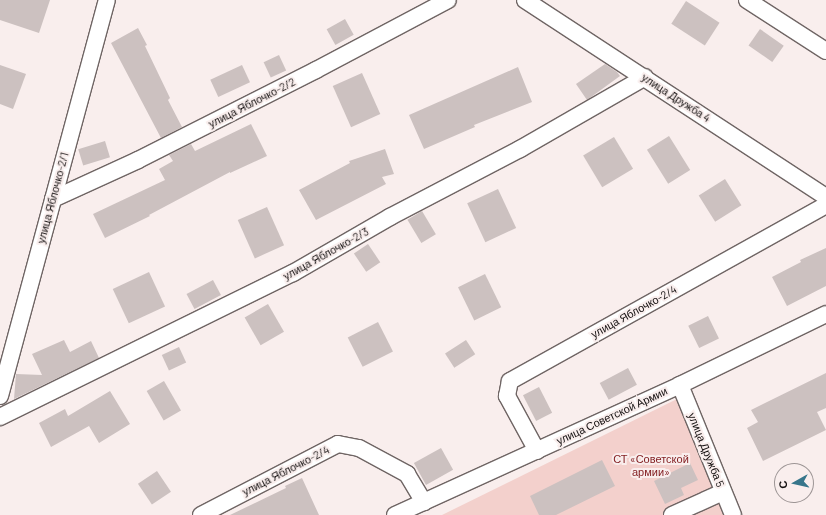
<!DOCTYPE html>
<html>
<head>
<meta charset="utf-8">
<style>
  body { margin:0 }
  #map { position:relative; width:826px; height:515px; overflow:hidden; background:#f9eeed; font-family:Barlow,sans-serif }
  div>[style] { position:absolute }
  .green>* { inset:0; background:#f3d0cc }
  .building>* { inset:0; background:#ccc1c0; transform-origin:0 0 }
  .roads { filter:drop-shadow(1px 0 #6f6564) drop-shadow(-1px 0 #6f6564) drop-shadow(0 1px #6f6564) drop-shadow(0 -1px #6f6564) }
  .street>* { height:16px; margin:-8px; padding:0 8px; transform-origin:8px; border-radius:8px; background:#fff }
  span { translate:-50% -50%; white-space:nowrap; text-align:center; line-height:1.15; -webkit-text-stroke:4px #f9eeed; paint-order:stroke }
  .street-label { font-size:11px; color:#141010 }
  .park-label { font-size:11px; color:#811c1f }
  .north { position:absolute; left:774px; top:463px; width:40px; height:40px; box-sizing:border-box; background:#f9eeed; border:1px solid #9d9595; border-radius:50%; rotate:262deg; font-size:11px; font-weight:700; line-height:16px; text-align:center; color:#141010 }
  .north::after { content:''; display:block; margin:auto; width:14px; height:18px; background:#37768b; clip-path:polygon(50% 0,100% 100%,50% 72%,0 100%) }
</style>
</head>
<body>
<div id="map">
  <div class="green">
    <div style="clip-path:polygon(677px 399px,726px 515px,442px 515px)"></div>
  </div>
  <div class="building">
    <div style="clip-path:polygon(0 0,50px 0,39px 33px,0 20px)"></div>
    <div style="left:686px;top:1px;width:40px;height:27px;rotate:33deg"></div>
    <div style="left:345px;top:19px;width:18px;height:21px;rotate:61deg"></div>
    <div style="clip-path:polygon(138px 28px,147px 45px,145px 46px,170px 98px,168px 100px,182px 127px,161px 138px,111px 43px)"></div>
    <div style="left:760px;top:29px;width:29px;height:20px;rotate:35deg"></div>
    <div style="left:279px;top:55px;width:17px;height:17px;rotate:65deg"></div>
    <div style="clip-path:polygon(605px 64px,617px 72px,620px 76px,587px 100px,576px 84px)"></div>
    <div style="clip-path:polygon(0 65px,26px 74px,13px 109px,0 104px)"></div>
    <div style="left:242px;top:65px;width:19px;height:35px;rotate:65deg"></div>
    <div style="clip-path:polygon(518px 67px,532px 102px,474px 125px,475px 127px,424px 149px,409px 115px)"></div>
    <div style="left:362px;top:73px;width:45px;height:32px;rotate:66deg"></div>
    <div style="clip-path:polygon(251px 124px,267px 156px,230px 173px,230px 172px,149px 215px,150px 216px,105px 238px,93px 214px,165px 180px,159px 169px,173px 161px,169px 155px,191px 144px,195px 151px)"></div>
    <div style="left:669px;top:136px;width:40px;height:26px;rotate:58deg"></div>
    <div style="left:614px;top:137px;width:37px;height:36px;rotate:59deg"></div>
    <div style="left:105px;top:141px;width:17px;height:28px;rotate:73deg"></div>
    <div style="clip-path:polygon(385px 149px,394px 174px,382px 177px,386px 184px,316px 220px,299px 190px,350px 163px,349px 161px)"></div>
    <div style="left:725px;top:179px;width:31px;height:31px;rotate:58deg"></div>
    <div style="left:498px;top:189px;width:43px;height:34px;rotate:65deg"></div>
    <div style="left:267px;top:207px;width:42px;height:32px;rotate:66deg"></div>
    <div style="left:422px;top:211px;width:27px;height:17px;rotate:59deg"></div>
    <div style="left:368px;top:244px;width:22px;height:17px;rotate:56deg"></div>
    <div style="clip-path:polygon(826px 248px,826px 286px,787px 306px,772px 277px,801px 262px,800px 260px)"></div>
    <div style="left:149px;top:272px;width:38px;height:40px;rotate:65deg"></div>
    <div style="left:485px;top:274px;width:37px;height:30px;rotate:64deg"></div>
    <div style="left:213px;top:280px;width:17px;height:30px;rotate:62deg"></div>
    <div style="left:268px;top:304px;width:32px;height:27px;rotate:60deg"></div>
    <div style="left:708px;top:316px;width:25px;height:22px;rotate:64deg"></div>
    <div style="left:378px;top:322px;width:33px;height:34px;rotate:63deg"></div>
    <div style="clip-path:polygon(64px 340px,70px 352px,91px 341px,99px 358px,14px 399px,16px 374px,42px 375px,32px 354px)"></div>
    <div style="left:466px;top:340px;width:17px;height:25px;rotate:57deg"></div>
    <div style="left:179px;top:347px;width:17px;height:19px;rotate:65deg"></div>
    <div style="left:628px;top:368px;width:19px;height:32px;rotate:62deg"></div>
    <div style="clip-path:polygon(826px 373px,826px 408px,817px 412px,826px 430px,763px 461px,747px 428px,758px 422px,751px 410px)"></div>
    <div style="left:164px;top:381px;width:34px;height:20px;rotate:60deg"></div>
    <div style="left:539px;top:387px;width:29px;height:18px;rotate:63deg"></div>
    <div style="clip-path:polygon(110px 391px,130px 424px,99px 443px,89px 426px,51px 447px,39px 423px,65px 409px,68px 416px)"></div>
    <div style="left:441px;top:448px;width:25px;height:31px;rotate:61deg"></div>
    <div style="clip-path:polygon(602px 460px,615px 486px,556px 515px,539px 515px,530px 496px)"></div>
    <div style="clip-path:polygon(690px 463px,698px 480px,681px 488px,684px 495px,665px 504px,654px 481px)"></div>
    <div style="left:157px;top:471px;width:25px;height:23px;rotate:56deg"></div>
    <div style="clip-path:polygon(302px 478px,319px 515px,230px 515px,286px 488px,285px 486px)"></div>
  </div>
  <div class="roads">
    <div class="street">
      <div style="left:525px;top:0;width:360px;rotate:33.2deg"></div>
      <div style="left:747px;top:0;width:94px;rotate:32.8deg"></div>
      <div style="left:53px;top:199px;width:94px;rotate:-24.6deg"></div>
      <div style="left:138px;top:160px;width:199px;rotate:-26.8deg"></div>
      <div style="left:316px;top:70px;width:149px;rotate:-27.9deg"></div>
      <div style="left:680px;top:385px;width:140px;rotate:67.8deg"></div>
      <div style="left:0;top:396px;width:410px;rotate:-74.9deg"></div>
      <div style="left:0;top:417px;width:326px;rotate:-26.2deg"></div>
      <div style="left:293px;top:273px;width:112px;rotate:-30deg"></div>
      <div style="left:390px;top:217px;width:147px;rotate:-27.6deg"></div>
      <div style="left:520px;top:149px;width:144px;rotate:-29.9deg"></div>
      <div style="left:537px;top:451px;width:63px;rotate:-118.6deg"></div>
      <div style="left:507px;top:396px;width:15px;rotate:-79deg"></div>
      <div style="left:510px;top:381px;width:362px;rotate:-29.1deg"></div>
      <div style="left:201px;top:515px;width:154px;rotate:-27.4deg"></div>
      <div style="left:338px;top:444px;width:21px;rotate:11deg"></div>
      <div style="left:359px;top:448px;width:55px;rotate:28.4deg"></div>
      <div style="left:407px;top:474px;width:33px;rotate:59deg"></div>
      <div style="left:395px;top:515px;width:313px;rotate:-24.5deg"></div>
      <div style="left:680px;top:385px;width:162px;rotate:-25.9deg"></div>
      <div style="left:672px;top:515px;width:56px;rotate:-24.3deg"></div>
    </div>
  </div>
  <div class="street-label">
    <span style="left:676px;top:98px;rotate:33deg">улица Дружба 4</span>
    <span style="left:252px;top:103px;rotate:-27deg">улица Яблочко-2/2</span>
    <span style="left:53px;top:198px;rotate:-75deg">улица Яблочко-2/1</span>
    <span style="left:326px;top:254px;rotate:-29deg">улица Яблочко-2/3</span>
    <span style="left:634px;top:312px;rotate:-29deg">улица Яблочко-2/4</span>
    <span style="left:612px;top:416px;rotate:-25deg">улица Советской Армии</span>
    <span style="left:706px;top:450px;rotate:68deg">улица Дружба 5</span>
    <span style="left:286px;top:471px;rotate:-27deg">улица Яблочко-2/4</span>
  </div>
  <div class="park-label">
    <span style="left:651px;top:466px">СТ «Советской<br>армии»</span>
  </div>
  <div class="north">С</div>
</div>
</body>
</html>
